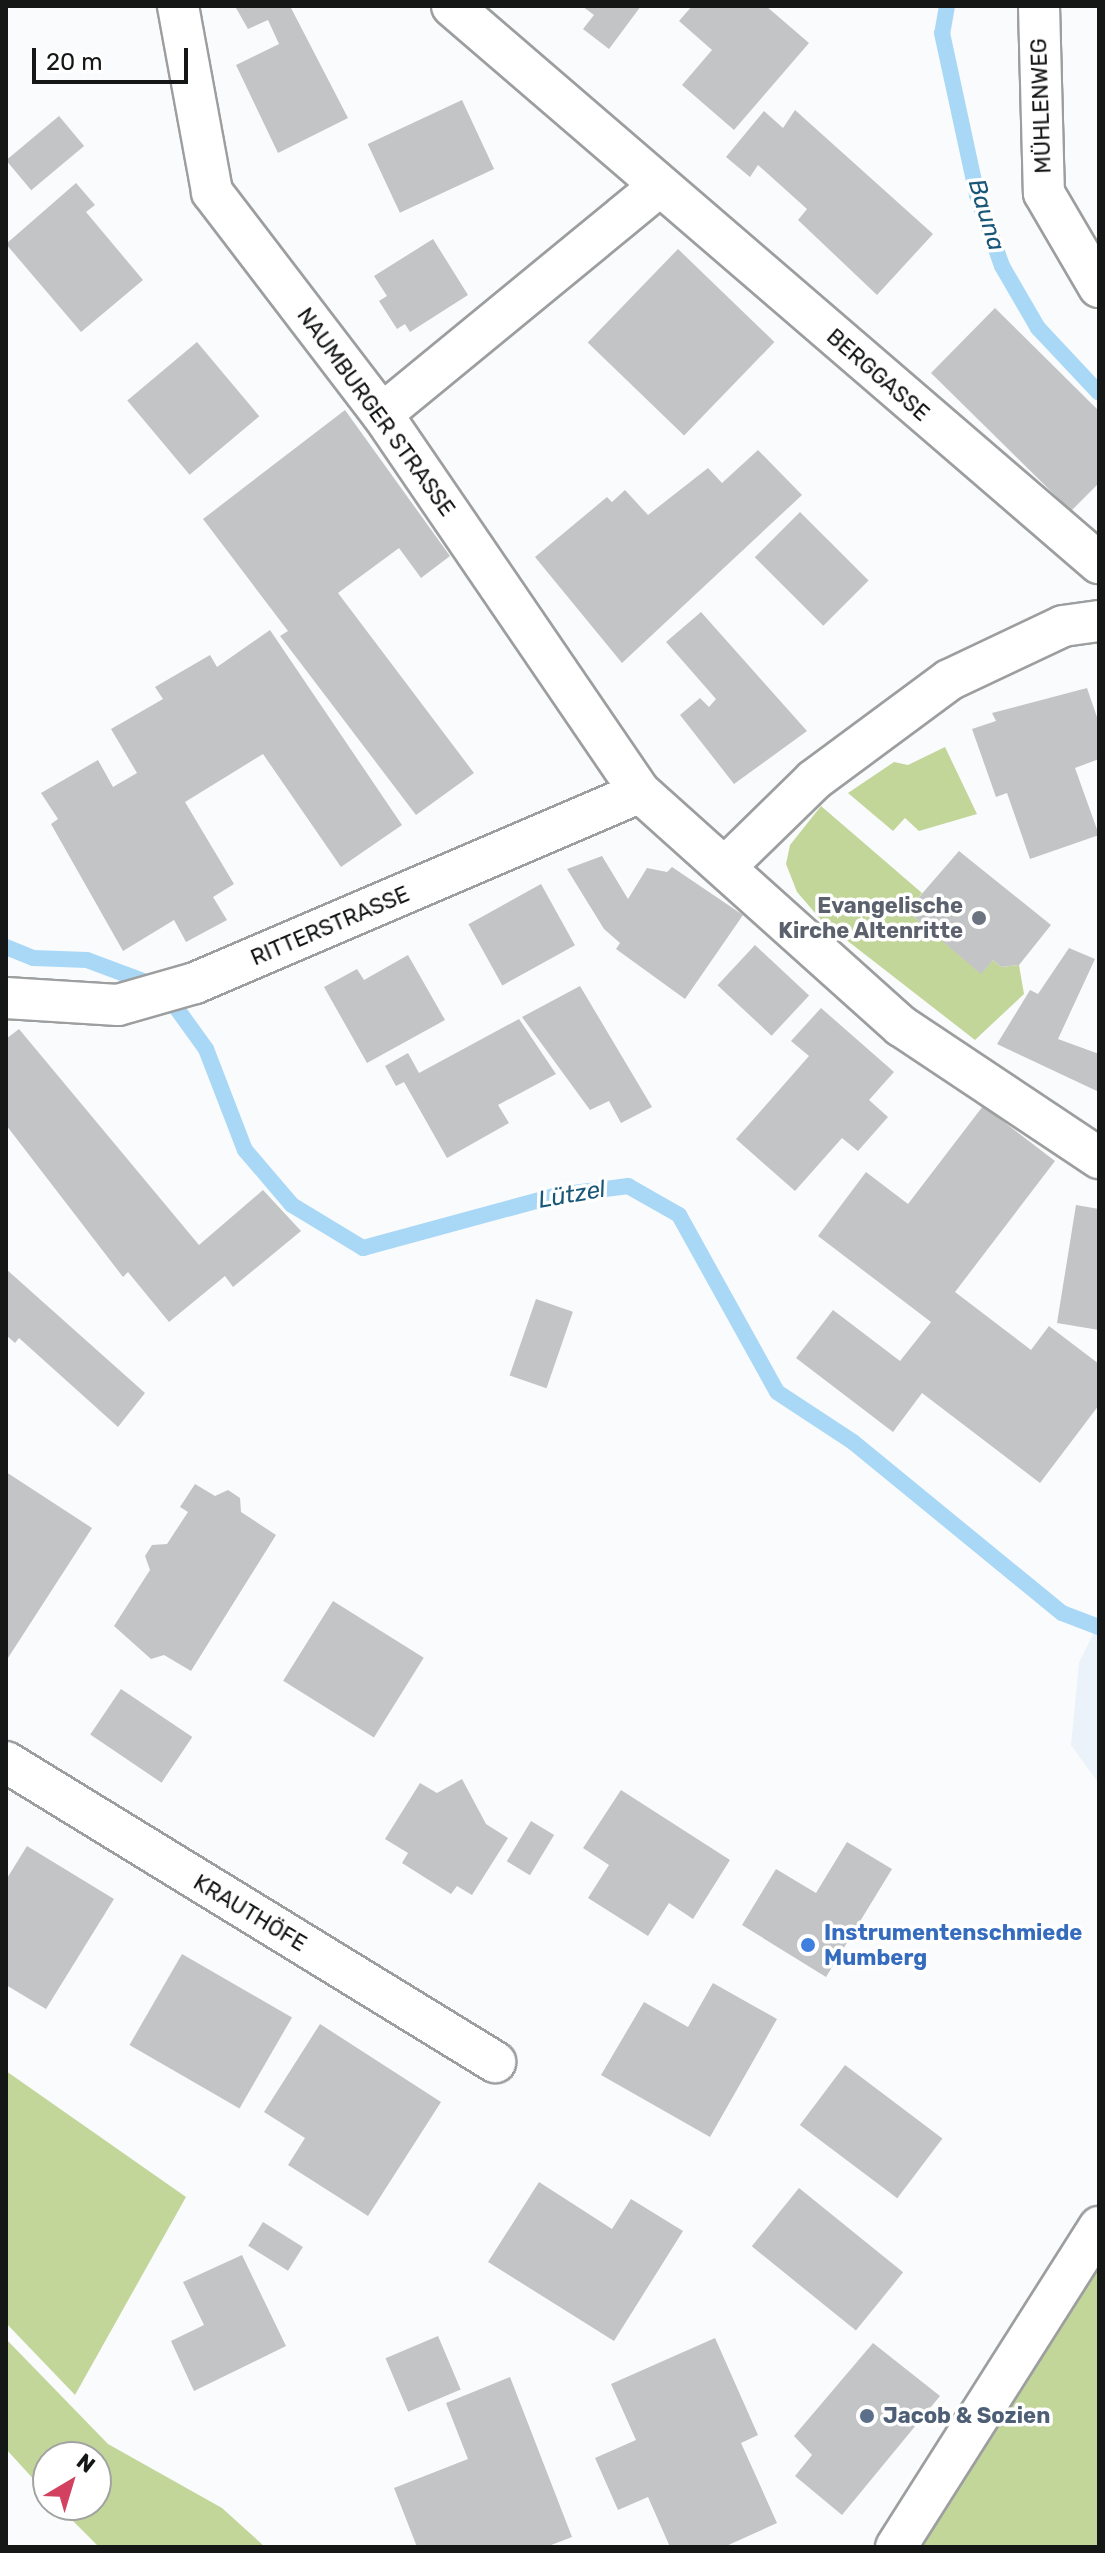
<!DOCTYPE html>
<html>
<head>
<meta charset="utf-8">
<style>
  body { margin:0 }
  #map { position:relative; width:1105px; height:2553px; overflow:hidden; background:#fafbfc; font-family:Rubik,sans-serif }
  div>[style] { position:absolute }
  .built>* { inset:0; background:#ebf2f9 }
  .green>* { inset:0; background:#c3d69a }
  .stream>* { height:16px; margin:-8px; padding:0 8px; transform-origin:8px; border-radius:8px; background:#a9d8f7 }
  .building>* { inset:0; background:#c3c4c5; transform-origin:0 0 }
  .roads { filter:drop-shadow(2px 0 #9d9e9f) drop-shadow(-2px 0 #9d9e9f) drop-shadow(0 2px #9d9e9f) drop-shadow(0 -2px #9d9e9f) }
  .street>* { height:40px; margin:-20px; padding:0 20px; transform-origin:20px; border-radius:20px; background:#fff }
  .dots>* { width:22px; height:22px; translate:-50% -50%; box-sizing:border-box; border:4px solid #fff; border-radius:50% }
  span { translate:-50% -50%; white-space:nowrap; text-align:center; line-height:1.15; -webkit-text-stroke:7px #fff; paint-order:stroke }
  .street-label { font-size:22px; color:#151616 }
  .worship-label { font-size:22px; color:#5b616d; font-weight:700 }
  .right { translate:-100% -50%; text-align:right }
  .shop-label { font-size:22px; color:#366cbe; font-weight:700 }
  .left { translate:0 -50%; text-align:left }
  .service-label { font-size:22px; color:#4e5e75; font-weight:700 }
  .water-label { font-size:24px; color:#195779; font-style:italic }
  .frame { position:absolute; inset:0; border:8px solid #151616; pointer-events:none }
  .north { position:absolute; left:32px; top:2441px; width:80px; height:80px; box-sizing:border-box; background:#fff; border:2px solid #a1a2a2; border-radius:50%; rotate:38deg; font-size:22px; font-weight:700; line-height:32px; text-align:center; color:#151616 }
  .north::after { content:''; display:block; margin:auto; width:28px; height:36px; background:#d24260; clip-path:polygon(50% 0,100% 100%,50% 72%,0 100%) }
  .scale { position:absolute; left:32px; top:48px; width:156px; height:36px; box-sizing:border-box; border:4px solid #151616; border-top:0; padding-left:10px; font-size:24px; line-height:28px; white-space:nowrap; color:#151616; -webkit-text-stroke:6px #fff; paint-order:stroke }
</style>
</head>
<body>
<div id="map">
  <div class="built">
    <div style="clip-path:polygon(1099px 1622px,1099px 1784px,1071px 1745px,1079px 1663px)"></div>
  </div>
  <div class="green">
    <div style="clip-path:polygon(945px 747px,977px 814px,919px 831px,905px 818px,893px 831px,848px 793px,894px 762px,908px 765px)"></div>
    <div style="clip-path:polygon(821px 806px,922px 893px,908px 912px,981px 973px,993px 960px,1001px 967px,1019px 965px,1024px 994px,975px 1040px,822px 921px,797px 892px,786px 864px,790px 845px)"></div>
    <div style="clip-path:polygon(6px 2071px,186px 2197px,75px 2395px,6px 2323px)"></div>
    <div style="clip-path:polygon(1099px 2227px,1099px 2547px,896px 2547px)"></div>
    <div style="clip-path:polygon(6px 2339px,108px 2444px,222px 2508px,265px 2547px,99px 2547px,57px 2505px,96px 2505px,96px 2457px,48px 2457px,48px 2495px,6px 2449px)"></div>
  </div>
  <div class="stream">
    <div style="left:947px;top:6px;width:27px;rotate:100deg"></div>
    <div style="left:942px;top:33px;width:166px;rotate:77.8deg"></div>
    <div style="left:977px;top:195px;width:75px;rotate:70.6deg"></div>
    <div style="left:1002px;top:266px;width:72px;rotate:59.9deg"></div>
    <div style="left:1038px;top:328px;width:89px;rotate:46.8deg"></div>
    <div style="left:6px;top:947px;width:29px;rotate:22deg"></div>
    <div style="left:33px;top:958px;width:54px;rotate:2.1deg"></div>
    <div style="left:87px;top:960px;width:80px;rotate:20.5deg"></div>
    <div style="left:162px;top:988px;width:75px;rotate:54.2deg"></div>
    <div style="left:206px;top:1049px;width:108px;rotate:68.9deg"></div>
    <div style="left:245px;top:1150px;width:72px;rotate:49.5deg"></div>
    <div style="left:292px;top:1205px;width:83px;rotate:31.2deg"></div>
    <div style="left:363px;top:1248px;width:202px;rotate:-15.2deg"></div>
    <div style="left:558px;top:1195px;width:71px;rotate:-7.3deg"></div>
    <div style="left:628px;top:1186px;width:59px;rotate:29.6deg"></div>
    <div style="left:679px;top:1215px;width:202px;rotate:61deg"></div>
    <div style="left:777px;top:1392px;width:91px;rotate:33.3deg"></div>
    <div style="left:853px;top:1442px;width:270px;rotate:39.3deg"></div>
    <div style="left:1062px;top:1613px;width:40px;rotate:21deg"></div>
  </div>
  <div class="building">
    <div style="clip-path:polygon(290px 6px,348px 118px,278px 153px,236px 65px,279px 44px,268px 20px,248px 29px,236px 8px)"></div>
    <div style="clip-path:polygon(582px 6px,641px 6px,609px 49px,583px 29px,594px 15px)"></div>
    <div style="clip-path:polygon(692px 6px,766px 6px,809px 43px,734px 130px,682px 85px,712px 50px,679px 21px)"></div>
    <div style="left:462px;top:100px;width:76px;height:104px;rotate:65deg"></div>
    <div style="clip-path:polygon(795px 110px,933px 234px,877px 295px,798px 220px,807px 209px,758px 165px,750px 177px,726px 157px,764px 111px,783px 128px)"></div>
    <div style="left:59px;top:116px;width:39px;height:69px;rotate:50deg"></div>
    <div style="clip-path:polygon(76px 183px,95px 205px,86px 212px,143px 280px,81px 332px,6px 244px)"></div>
    <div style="clip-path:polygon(433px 239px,468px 295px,410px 332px,405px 324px,397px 329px,379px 301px,387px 296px,374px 276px)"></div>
    <div style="left:678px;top:249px;width:134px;height:130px;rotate:44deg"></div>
    <div style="clip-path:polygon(995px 308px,1099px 411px,1099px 483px,1071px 511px,931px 373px)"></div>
    <div style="left:197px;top:342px;width:97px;height:91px;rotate:50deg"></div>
    <div style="clip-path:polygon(345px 410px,450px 556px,421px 578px,399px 548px,338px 593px,474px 773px,416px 815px,280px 636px,288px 631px,203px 519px)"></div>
    <div style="clip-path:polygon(758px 450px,802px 495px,622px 663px,535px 557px,607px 497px,612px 502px,625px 490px,648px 515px,708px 468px,722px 483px)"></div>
    <div style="left:800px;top:512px;width:97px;height:64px;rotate:45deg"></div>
    <div style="clip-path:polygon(701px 612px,807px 731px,734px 784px,680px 715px,700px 698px,709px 707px,716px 699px,666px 642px)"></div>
    <div style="clip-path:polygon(270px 630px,402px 825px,341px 867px,263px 754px,185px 802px,234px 884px,213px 897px,227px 920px,186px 942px,174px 920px,123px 951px,51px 824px,58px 819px,41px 793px,98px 760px,113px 787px,137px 773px,111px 729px,163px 699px,155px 687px,210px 655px,217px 667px)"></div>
    <div style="clip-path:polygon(1087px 688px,1099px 723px,1099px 759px,1075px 768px,1099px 835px,1030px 859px,1007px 793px,996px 797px,972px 729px,996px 721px,992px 713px)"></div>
    <div style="clip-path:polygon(959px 851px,1051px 925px,1019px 965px,1001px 967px,993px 960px,981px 974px,907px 911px)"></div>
    <div style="clip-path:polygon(602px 856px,628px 899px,647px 868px,667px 872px,672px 867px,743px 915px,685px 999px,616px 949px,620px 943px,604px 929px,567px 869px)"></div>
    <div style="left:541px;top:884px;width:70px;height:83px;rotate:61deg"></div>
    <div style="left:755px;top:945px;width:74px;height:55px;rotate:43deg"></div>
    <div style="clip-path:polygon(1069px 948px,1095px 959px,1058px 1039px,1099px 1054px,1099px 1092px,997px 1044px,1030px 990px,1038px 994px)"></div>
    <div style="clip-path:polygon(408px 955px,445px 1020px,367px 1063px,324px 987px,357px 969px,364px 980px)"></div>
    <div style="clip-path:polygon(580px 986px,652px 1107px,621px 1123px,609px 1101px,590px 1110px,522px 1017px)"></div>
    <div style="clip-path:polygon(821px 1008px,894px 1072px,869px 1100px,888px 1117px,858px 1151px,842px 1138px,795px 1191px,736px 1139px,809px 1056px,791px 1041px)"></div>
    <div style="clip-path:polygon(519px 1019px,556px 1074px,498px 1105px,509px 1123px,447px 1158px,404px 1082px,396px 1086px,385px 1066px,408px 1053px,419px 1073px)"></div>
    <div style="clip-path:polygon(19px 1029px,199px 1245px,263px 1190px,301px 1231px,233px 1287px,225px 1276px,169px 1322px,128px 1272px,123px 1277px,6px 1125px,6px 1039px)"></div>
    <div style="clip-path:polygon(983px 1106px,1055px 1161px,955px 1292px,1031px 1350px,1049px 1326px,1099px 1364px,1099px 1405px,1040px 1483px,922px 1393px,893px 1432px,796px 1358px,833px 1310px,900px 1361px,931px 1322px,818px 1236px,866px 1172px,908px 1204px)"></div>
    <div style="clip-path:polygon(1076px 1205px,1099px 1209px,1099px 1330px,1057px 1323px)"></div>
    <div style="clip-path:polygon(6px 1269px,145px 1393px,118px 1427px,19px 1338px,15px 1343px,6px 1335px)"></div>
    <div style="left:536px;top:1299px;width:39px;height:81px;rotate:19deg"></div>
    <div style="clip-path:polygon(6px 1472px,92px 1528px,6px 1661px)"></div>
    <div style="clip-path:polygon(195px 1484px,215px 1496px,228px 1490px,240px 1498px,241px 1512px,276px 1535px,191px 1671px,164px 1655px,151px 1659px,114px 1626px,150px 1570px,145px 1556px,152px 1545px,167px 1544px,188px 1512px,180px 1507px)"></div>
    <div style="left:333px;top:1601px;width:107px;height:94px;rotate:32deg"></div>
    <div style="left:121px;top:1689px;width:86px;height:55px;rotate:34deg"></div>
    <div style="clip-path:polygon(462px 1779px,486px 1824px,508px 1838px,472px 1895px,457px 1886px,451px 1894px,402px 1863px,408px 1853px,385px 1839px,420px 1783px,437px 1793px)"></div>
    <div style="clip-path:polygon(621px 1790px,730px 1860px,693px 1919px,669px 1903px,648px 1936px,588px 1898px,609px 1865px,583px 1848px)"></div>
    <div style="left:531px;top:1821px;width:27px;height:47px;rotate:31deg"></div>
    <div style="clip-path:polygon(847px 1842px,892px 1869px,826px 1977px,742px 1925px,776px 1869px,816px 1893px)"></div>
    <div style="clip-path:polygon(27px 1846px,114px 1899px,46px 2009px,6px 1985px,6px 1880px)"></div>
    <div style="left:182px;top:1954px;width:127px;height:105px;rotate:30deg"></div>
    <div style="clip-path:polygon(713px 1983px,777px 2019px,710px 2137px,601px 2075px,644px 2002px,688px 2027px)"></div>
    <div style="clip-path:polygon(320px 2024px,441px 2102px,368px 2216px,288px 2165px,305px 2138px,264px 2112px)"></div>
    <div style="left:845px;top:2065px;width:122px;height:75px;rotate:37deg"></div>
    <div style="clip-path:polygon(539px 2182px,612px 2229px,631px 2199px,683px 2231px,614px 2341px,488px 2262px)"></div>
    <div style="left:799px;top:2188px;width:134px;height:75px;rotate:39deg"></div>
    <div style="left:263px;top:2222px;width:47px;height:28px;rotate:32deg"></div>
    <div style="clip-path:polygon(242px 2255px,286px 2346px,194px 2391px,171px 2341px,204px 2325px,183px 2282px)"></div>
    <div style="left:438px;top:2336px;width:58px;height:57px;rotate:67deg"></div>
    <div style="clip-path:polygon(715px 2338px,758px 2435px,741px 2443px,777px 2523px,724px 2547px,670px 2547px,648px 2497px,618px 2510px,595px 2458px,636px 2440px,611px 2384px)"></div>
    <div style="clip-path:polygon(873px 2343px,940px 2396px,842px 2515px,795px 2476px,812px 2455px,794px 2436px)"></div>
    <div style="clip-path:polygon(510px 2377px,572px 2537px,546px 2547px,417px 2547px,394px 2488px,468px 2459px,446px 2403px)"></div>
  </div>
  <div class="roads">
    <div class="street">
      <div style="left:178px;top:6px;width:189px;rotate:79.6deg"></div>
      <div style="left:212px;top:192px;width:280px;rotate:52.6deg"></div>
      <div style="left:382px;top:414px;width:458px;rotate:55.7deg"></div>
      <div style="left:640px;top:792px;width:351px;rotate:41.9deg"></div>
      <div style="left:901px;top:1026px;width:238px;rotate:33.7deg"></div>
      <div style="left:452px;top:6px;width:854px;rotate:40.73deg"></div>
      <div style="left:1039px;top:6px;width:187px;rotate:88.5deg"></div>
      <div style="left:1044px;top:193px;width:109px;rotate:59.7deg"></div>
      <div style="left:382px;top:414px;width:357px;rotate:-39.4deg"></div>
      <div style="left:725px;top:867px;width:124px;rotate:-44.3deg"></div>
      <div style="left:814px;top:780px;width:168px;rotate:-36.5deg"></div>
      <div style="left:949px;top:680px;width:126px;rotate:-25.3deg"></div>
      <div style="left:1063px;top:626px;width:36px;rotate:-8deg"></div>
      <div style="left:6px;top:998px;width:112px;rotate:3.6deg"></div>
      <div style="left:118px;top:1005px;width:80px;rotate:-15.9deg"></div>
      <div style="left:195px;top:983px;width:484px;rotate:-23.2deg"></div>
      <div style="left:6px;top:1762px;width:574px;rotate:31.53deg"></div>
      <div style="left:896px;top:2547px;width:379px;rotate:-57.6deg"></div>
    </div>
  </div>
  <div class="dots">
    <div style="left:979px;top:918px;background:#6b7280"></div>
    <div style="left:808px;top:1945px;background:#3f7fe0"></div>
    <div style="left:867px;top:2416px;background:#5c6f8a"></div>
  </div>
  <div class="street-label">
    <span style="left:1041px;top:106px;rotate:-92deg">MÜHLENWEG</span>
    <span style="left:878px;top:375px;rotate:41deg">BERGGASSE</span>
    <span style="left:376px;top:412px;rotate:54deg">NAUMBURGER STRASSE</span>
    <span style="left:330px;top:926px;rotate:-23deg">RITTERSTRASSE</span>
    <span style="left:250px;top:1913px;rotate:31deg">KRAUTHÖFE</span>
  </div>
  <div class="worship-label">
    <span class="right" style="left:963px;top:918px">Evangelische<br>Kirche Altenritte</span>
  </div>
  <div class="shop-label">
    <span class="left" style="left:824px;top:1945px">Instrumentenschmiede<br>Mumberg</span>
  </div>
  <div class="service-label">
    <span class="left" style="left:883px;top:2416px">Jacob &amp; Sozien</span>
  </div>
  <div class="water-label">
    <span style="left:986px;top:215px;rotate:73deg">Bauna</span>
    <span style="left:572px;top:1195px;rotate:-10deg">Lützel</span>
  </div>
  <div class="frame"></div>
  <div class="north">N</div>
  <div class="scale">20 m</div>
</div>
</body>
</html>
